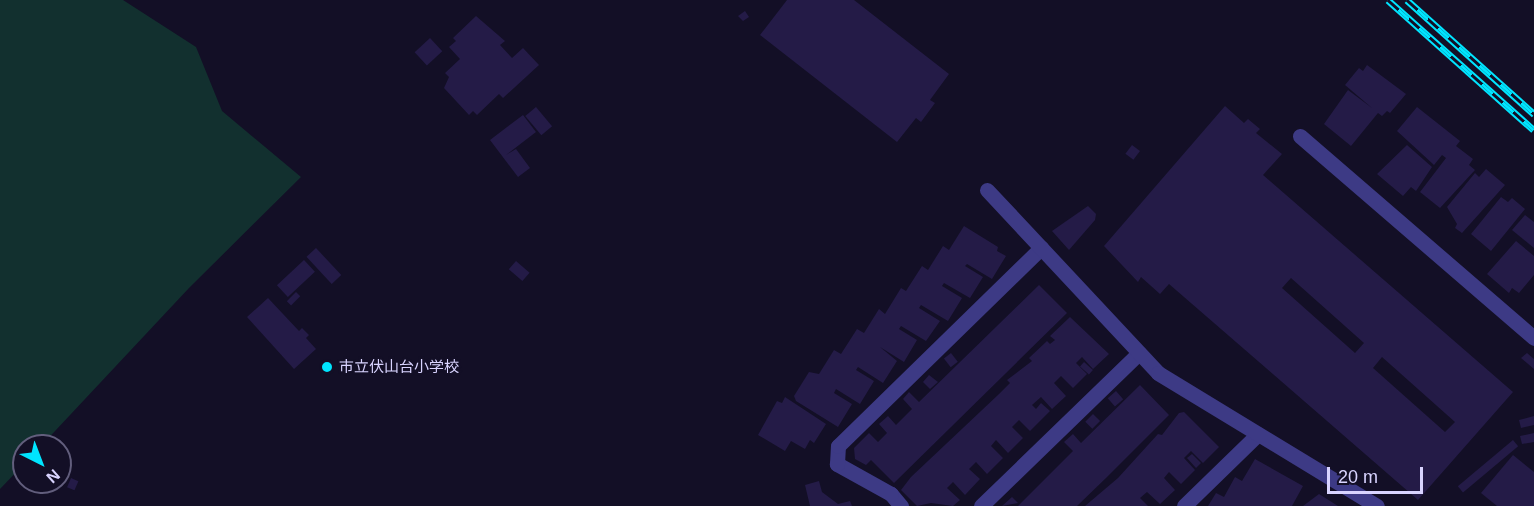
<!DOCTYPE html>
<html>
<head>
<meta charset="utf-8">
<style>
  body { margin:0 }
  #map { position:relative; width:1534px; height:506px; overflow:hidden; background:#130f26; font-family:Arial,"Noto Sans JP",sans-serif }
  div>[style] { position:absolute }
  .green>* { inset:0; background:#12302f }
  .building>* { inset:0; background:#241b47; transform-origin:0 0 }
  .service>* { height:15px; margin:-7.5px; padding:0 7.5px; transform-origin:7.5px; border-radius:7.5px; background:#3d3a85 }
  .minor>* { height:15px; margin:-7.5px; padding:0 7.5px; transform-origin:7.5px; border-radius:7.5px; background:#3d3a85 }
  .tertiary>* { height:15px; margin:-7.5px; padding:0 7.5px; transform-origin:7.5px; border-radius:7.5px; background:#3d3a85 }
  .rail>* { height:7px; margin-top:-3.5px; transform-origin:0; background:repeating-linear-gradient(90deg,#130f26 0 14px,#00e5ff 0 28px); box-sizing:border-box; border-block:2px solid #00e5ff }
  .dots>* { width:16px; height:16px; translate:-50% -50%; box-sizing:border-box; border:3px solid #130f26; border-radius:50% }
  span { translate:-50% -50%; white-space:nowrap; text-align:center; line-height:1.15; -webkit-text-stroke:4.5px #130f26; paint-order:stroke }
  .poi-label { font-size:15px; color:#d9d4ff }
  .left { translate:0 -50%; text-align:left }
  .north { position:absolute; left:12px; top:434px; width:60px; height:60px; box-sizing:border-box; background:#130f26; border:2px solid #625e7d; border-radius:50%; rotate:138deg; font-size:16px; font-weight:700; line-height:24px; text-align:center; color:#d9d4ff }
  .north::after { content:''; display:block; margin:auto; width:21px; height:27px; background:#00e5ff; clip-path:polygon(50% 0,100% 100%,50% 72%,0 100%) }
  .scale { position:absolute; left:1327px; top:467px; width:96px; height:27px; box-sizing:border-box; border:3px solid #d9d4ff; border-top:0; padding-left:8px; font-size:18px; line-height:21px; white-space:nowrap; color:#d9d4ff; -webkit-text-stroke:4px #130f26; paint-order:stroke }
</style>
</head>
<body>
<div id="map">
  <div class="green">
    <div style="clip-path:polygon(0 0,123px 0,196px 47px,222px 111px,301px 177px,189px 288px,41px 446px,24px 446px,24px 464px,0 489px)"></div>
  </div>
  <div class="building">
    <div style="clip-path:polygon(787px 0,854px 0,949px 74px,930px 100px,935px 103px,921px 122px,916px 118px,897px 142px,760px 35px)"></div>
    <div style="clip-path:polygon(745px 11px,749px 17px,743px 21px,738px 16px)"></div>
    <div style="clip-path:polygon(476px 16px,505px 41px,500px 45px,512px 58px,523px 48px,539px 65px,503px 98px,499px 94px,477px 115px,473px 111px,469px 115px,444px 88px,449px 77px,445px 73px,460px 59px,449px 47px,456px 41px,453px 38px)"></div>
    <div style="left:430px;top:38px;width:18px;height:21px;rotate:47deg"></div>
    <div style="clip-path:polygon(1367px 65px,1406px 94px,1390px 113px,1387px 111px,1382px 116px,1378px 113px,1351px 146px,1324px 124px,1348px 90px,1372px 108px,1345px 85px,1359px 68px,1363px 71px)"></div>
    <div style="clip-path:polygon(evenodd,1225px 106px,1244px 123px,1248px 119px,1260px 129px,1256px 133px,1282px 154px,1263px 175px,1513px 392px,1418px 500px,1169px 284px,1160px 294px,1141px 277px,1138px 282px,1104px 246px,1225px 106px,1291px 278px,1364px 343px,1355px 353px,1282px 288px,1291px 278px,1225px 106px,1382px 357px,1455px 422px,1445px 432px,1373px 368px,1382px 357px)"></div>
    <div style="left:536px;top:107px;width:25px;height:14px;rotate:50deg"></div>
    <div style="clip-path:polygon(1417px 107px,1460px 141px,1456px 146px,1473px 159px,1469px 165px,1475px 170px,1440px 208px,1420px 192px,1446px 158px,1442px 155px,1434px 165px,1397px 131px)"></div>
    <div style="clip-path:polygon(523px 115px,536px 132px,506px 155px,516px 149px,530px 168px,518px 177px,490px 140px)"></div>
    <div style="left:1132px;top:145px;width:10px;height:11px;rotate:37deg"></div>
    <div style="clip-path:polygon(1407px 145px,1432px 167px,1416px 191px,1411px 187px,1403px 196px,1377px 174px)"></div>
    <div style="clip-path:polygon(1486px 169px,1505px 185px,1462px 233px,1455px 228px,1457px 224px,1447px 207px,1475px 173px,1479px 177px)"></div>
    <div style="clip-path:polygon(1501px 197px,1508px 202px,1512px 198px,1525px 209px,1491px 251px,1471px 234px)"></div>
    <div style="clip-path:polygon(1088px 206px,1096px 214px,1095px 220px,1069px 250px,1052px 231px)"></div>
    <div style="clip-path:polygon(1525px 215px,1534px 222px,1534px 248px,1512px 230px)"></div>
    <div style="clip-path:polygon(964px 226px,998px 247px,997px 251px,1006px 256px,992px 279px,967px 264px,965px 266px,983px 277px,970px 298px,944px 283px,942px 286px,962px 298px,948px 321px,921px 305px,919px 308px,940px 321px,926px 341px,901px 326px,899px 329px,917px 340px,904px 362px,880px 347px,897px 361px,883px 383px,858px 367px,856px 370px,874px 381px,860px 404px,836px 389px,834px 393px,852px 404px,838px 427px,796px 401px,794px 396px,809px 372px,819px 374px,834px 350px,841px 354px,857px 329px,864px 333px,879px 309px,885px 314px,901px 288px,906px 291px,922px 266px,928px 270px,943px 246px,949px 250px)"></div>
    <div style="clip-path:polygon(1516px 241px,1534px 256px,1534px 275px,1519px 293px,1512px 288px,1509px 293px,1487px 274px)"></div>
    <div style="left:316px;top:248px;width:37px;height:13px;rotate:47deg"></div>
    <div style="left:304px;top:260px;width:16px;height:37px;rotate:47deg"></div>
    <div style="left:516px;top:261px;width:18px;height:11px;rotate:41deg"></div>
    <div style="clip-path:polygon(1039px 285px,1067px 313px,894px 483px,871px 460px,866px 465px,855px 459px,854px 448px,869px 433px,878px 442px,887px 433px,879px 424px,888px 416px,896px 425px,912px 409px,903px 399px,909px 392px,919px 402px)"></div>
    <div style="left:296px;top:292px;width:6px;height:13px;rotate:45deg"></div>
    <div style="clip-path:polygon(268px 298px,299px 331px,302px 328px,309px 335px,306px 338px,316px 349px,294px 369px,247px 317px)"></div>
    <div style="clip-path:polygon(1070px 317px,1109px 354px,1093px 369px,1082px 357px,1076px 363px,1087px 374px,1073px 388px,1061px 376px,1054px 383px,1066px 396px,1052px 409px,1041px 397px,1032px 405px,1036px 409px,1041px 403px,1050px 411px,1030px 431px,1019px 420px,1012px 427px,1023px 438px,1008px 453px,996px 440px,991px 446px,1003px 458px,987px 474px,976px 462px,969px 469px,980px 479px,965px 495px,953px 482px,947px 488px,960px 500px,953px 506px,931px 503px,917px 506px,901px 490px,911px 477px,999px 394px,1010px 383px,1007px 380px,1032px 361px,1029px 358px,1047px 341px,1050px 344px,1055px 340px,1050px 336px)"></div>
    <div style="left:951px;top:353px;width:11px;height:9px;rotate:52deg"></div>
    <div style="clip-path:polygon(1527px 353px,1534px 359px,1534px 369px,1521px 358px)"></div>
    <div style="left:1084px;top:362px;width:12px;height:6px;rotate:42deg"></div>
    <div style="clip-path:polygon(929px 375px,938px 382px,930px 389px,923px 382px)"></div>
    <div style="clip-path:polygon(1140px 385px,1169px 415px,1106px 478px,1077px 506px,1018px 506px,1073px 451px,1064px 442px,1073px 434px,1081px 443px)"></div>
    <div style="left:1116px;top:391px;width:11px;height:11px;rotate:49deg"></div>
    <div style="clip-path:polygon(785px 397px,826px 424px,814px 443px,810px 440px,805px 449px,791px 441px,785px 451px,758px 435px,777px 401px,782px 403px)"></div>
    <div style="clip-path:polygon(1184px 412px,1219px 447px,1203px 463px,1191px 451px,1184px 458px,1195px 470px,1181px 484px,1169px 472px,1164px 478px,1175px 490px,1160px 504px,1147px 492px,1140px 498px,1148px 506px,1085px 506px,1118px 478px,1158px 434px,1162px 435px,1179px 413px)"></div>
    <div style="left:1093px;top:414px;width:10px;height:11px;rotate:45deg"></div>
    <div style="clip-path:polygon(1534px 416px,1534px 425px,1521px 428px,1519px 420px)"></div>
    <div style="clip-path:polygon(1534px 433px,1534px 442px,1522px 444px,1520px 436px)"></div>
    <div style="left:1513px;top:440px;width:8px;height:72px;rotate:50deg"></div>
    <div style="clip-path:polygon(1192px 454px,1201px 463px,1196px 468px,1187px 458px)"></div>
    <div style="clip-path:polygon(1513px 455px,1534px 472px,1534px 506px,1497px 506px,1481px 493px)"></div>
    <div style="clip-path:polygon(1255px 459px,1303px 486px,1292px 506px,1208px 506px,1216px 493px,1224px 497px,1235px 477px,1242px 481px)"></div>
    <div style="left:71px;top:478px;width:8px;height:10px;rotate:23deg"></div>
    <div style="clip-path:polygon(819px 481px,822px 492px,838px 504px,850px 501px,852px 506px,810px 506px,805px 485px)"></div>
    <div style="clip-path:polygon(1319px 494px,1338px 506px,1303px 506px)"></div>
    <div style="clip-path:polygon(1012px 497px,1018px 503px,1002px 506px)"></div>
  </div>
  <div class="service">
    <div style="left:901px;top:506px;width:16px;rotate:-130deg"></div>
    <div style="left:891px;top:494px;width:62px;rotate:-150.9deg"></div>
    <div style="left:837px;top:464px;width:18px;rotate:-87deg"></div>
    <div style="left:838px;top:446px;width:284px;rotate:-44.3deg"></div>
    <div style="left:981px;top:506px;width:220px;rotate:-44.1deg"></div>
    <div style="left:1184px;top:506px;width:103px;rotate:-44.2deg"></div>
  </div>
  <div class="minor">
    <div style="left:987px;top:190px;width:250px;rotate:46.9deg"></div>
    <div style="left:1158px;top:373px;width:256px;rotate:31.3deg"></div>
  </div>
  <div class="tertiary">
    <div style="left:1300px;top:136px;width:309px;rotate:40.8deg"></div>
  </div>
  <div class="rail">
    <div style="left:1388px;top:0;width:195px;rotate:41.7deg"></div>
    <div style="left:1407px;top:0;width:171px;rotate:41.9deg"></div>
  </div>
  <div class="dots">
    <div style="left:327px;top:367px;background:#00e5ff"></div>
  </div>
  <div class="poi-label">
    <span class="left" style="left:339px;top:367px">市立伏山台小学校</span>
  </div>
  <div class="north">N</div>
  <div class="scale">20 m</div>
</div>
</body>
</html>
